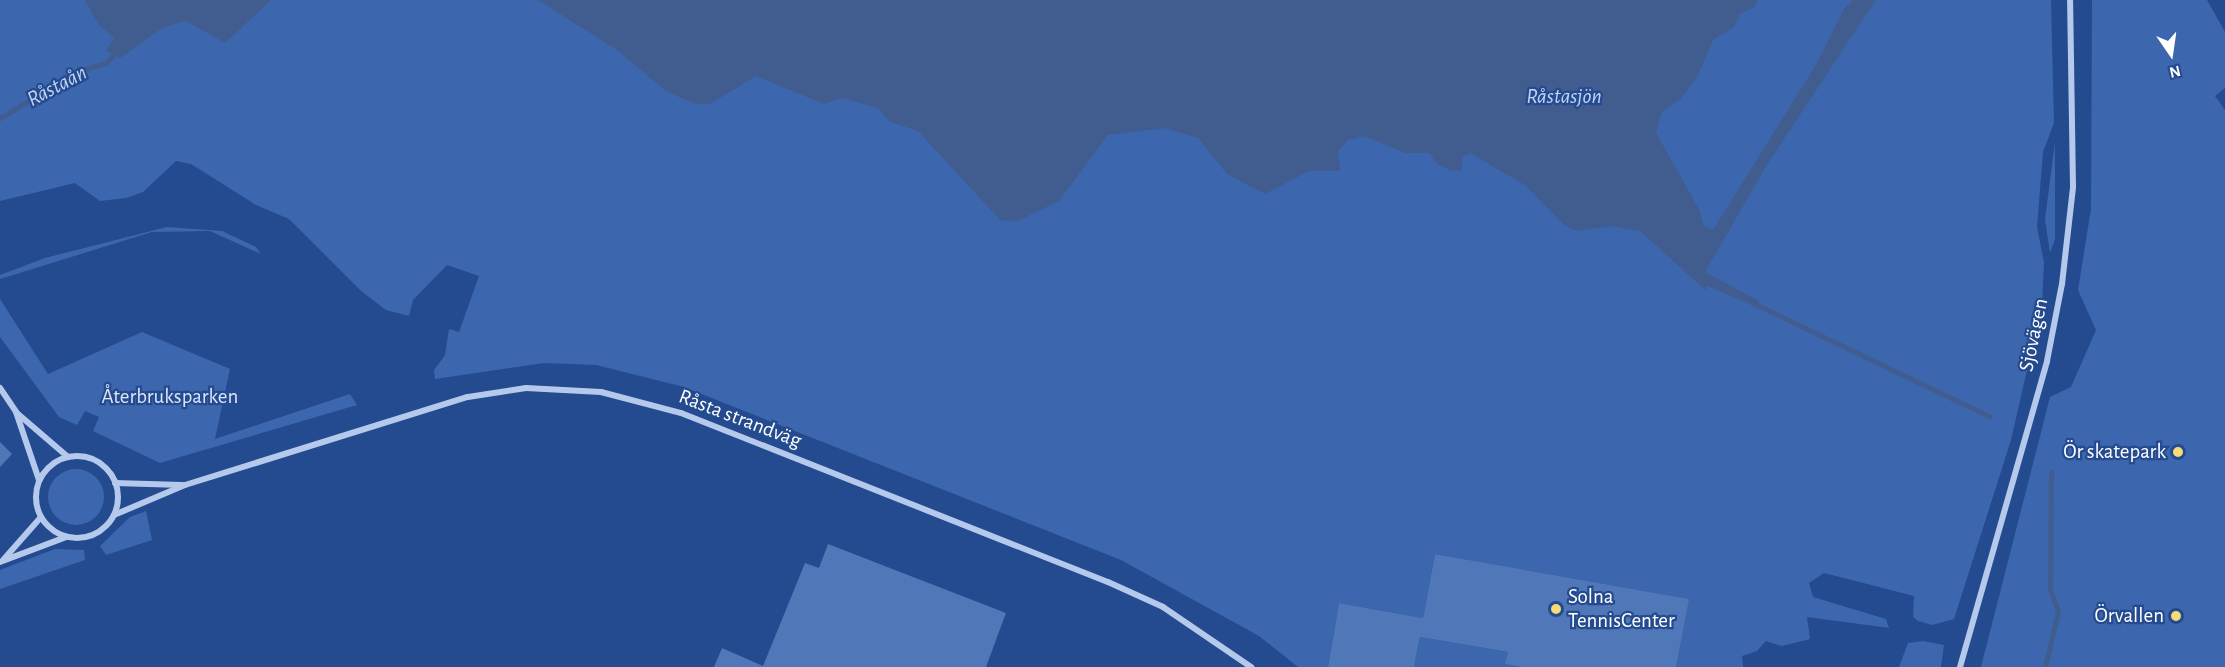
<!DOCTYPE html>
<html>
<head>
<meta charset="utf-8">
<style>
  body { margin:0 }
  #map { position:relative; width:2225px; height:667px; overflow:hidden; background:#244b8f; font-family:"Alegreya Sans",sans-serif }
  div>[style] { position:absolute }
  .green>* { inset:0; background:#3c66ae }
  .round { border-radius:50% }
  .water>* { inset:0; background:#415d8f }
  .stream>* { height:5px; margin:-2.5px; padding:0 2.5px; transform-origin:2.5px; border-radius:2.5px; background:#415d8f }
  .building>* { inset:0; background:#5077b8 }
  .street>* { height:6px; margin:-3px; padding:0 3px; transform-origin:3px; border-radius:3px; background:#b5c9ec }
  .street>.ring { margin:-3px; padding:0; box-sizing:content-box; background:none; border:6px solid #b5c9ec; border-radius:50% }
  .dots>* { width:16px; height:16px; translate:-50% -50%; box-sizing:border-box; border:3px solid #244b8f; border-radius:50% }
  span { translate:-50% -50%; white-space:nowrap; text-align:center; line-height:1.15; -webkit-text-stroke:4.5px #244b8f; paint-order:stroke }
  .street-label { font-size:21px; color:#fff }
  .park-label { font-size:21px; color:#dae5f9 }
  .poi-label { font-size:21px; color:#fff }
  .right { translate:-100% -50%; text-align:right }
  .left { translate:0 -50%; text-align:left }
  .water-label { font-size:22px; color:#c1d4f3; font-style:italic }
  .north { position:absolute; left:2141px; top:24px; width:60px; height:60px; -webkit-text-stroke:4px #244b8f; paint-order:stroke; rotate:167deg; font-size:16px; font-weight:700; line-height:24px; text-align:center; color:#fff }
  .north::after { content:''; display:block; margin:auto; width:21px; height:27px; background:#fff; clip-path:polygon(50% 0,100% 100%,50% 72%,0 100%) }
</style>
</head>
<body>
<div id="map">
  <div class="green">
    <div style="clip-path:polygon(0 0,2051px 0,2054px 123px,2043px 152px,2037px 227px,2044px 263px,2042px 305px,2011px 440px,1954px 619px,1932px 625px,1918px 621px,1913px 617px,1914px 596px,1824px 573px,1809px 583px,1813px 597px,1886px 619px,1889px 628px,1807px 617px,1810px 639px,1782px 646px,1766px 641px,1757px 651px,1742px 656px,1743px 667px,1676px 667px,1688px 599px,1435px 554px,1423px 618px,1339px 603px,1328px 667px,1298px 667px,1259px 636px,1121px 560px,684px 387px,596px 365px,544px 363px,435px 379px,434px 370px,445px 355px,449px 329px,459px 332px,479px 276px,447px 265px,413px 300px,409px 316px,386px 310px,361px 291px,289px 219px,256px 205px,191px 164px,176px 161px,143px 192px,126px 198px,100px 201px,75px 183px,0 201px)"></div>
    <div style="clip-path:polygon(2092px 0,2207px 0,2225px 32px,2225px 88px,2215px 96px,2225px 110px,2225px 667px,1981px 667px,2050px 397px,2071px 387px,2096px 330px,2078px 290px,2091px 209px)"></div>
    <div style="clip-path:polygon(2055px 142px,2055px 239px,2050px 253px,2045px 219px)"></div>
    <div style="clip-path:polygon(167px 227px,222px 231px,256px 247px,261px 254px,210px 231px,152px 232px,0 279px,0 275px,45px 258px)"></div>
    <div style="clip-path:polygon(0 299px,48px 374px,142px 332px,230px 369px,215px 439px,350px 394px,357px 405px,160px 463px,93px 431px,99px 417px,85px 411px,77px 425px,59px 417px,0 337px)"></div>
    <div class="round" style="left:48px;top:469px;width:56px;height:56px"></div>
    <div style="clip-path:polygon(146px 511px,152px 540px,106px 555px,100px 546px,130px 517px)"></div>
    <div style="clip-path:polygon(55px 549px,84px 550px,85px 560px,0 589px,0 570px)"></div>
    <div style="clip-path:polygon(1420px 637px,1508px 652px,1506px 664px,1521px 667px,1414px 667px)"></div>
    <div style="clip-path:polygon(1923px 641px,1944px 645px,1941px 667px,1899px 667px,1908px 643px)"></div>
  </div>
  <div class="water">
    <div style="clip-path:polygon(85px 0,271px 0,225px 43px,186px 21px,164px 27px,120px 58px,106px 51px,114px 38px,98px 24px)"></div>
    <div style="clip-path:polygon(538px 0,1757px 0,1756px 6px,1740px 14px,1734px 27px,1713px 40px,1697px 77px,1681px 99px,1662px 112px,1656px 133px,1700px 211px,1703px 225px,1713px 230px,1817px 63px,1844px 9px,1853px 0,1876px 0,1768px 163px,1705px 272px,1759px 301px,1756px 307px,1708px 286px,1705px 290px,1640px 231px,1612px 226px,1577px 231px,1564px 225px,1525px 185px,1470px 153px,1463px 156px,1461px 171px,1450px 170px,1437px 164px,1429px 153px,1405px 153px,1364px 136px,1348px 140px,1338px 151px,1340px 171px,1309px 171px,1265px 194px,1227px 174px,1198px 138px,1165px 128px,1108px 135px,1059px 201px,1016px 222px,1000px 220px,918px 131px,890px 122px,878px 108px,843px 98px,824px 104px,756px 76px,710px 104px,696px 104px,667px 92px,617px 50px)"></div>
  </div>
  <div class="stream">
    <div style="left:0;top:118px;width:91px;rotate:-31.1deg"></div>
    <div style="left:78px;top:71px;width:29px;rotate:-16deg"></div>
    <div style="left:106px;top:63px;width:12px;rotate:-48deg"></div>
    <div style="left:1753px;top:303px;width:262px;rotate:25.6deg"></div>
    <div style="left:2045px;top:667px;width:57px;rotate:-76.9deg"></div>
    <div style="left:2058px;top:611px;width:23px;rotate:-110deg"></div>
    <div style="left:2050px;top:589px;width:117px;rotate:-89.5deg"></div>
  </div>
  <div class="building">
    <div style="clip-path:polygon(0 442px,12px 454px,0 467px)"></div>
    <div style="clip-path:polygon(828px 544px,1006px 613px,986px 667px,714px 667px,722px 648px,763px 666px,805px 563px,819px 568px)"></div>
    <div style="clip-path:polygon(1435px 554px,1689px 599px,1676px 667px,1521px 667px,1505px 664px,1508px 652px,1420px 637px,1414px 667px,1328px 667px,1339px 603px,1423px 618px)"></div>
  </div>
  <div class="street">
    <div style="left:0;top:388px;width:29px;rotate:56deg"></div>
    <div style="left:16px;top:412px;width:72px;rotate:71.3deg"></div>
    <div style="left:18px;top:414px;width:66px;rotate:40.7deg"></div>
    <div class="ring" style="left:36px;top:456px;width:76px;height:76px"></div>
    <div style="left:115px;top:483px;width:67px;rotate:1.7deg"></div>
    <div style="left:114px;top:515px;width:77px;rotate:-22.9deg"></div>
    <div style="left:185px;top:485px;width:296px;rotate:-17.3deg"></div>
    <div style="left:468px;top:397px;width:59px;rotate:-8.8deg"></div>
    <div style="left:526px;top:388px;width:75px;rotate:3.1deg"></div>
    <div style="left:601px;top:392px;width:83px;rotate:14.7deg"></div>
    <div style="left:681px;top:413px;width:459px;rotate:21.6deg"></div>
    <div style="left:1108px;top:582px;width:60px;rotate:24.4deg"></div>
    <div style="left:1163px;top:607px;width:107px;rotate:34.3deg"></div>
    <div style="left:4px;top:559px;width:56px;rotate:-48.6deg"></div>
    <div style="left:0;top:562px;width:71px;rotate:-20.7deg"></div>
    <div style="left:1960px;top:667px;width:318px;rotate:-74.1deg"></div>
    <div style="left:2047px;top:361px;width:78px;rotate:-79deg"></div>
    <div style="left:2062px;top:284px;width:98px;rotate:-83.5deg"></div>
    <div style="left:2073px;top:187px;width:187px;rotate:-90.9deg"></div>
  </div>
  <div class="dots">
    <div style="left:2178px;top:452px;background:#f6db78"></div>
    <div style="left:1556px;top:609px;background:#f6db78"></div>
    <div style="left:2176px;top:616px;background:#f6db78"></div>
  </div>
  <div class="street-label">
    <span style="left:2034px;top:335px;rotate:-78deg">Sjövägen</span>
    <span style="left:740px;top:419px;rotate:21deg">Råsta strandväg</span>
  </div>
  <div class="park-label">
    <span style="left:170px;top:397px">Återbruksparken</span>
  </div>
  <div class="poi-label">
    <span class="right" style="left:2166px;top:452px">Ör skatepark</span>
    <span class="left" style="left:1568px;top:609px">Solna<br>TennisCenter</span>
    <span class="right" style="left:2164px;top:616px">Örvallen</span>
  </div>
  <div class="water-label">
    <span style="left:57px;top:86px;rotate:-28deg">Råstaån</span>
    <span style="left:1564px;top:97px">Råstasjön</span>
  </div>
  <div class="north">N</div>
</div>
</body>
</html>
